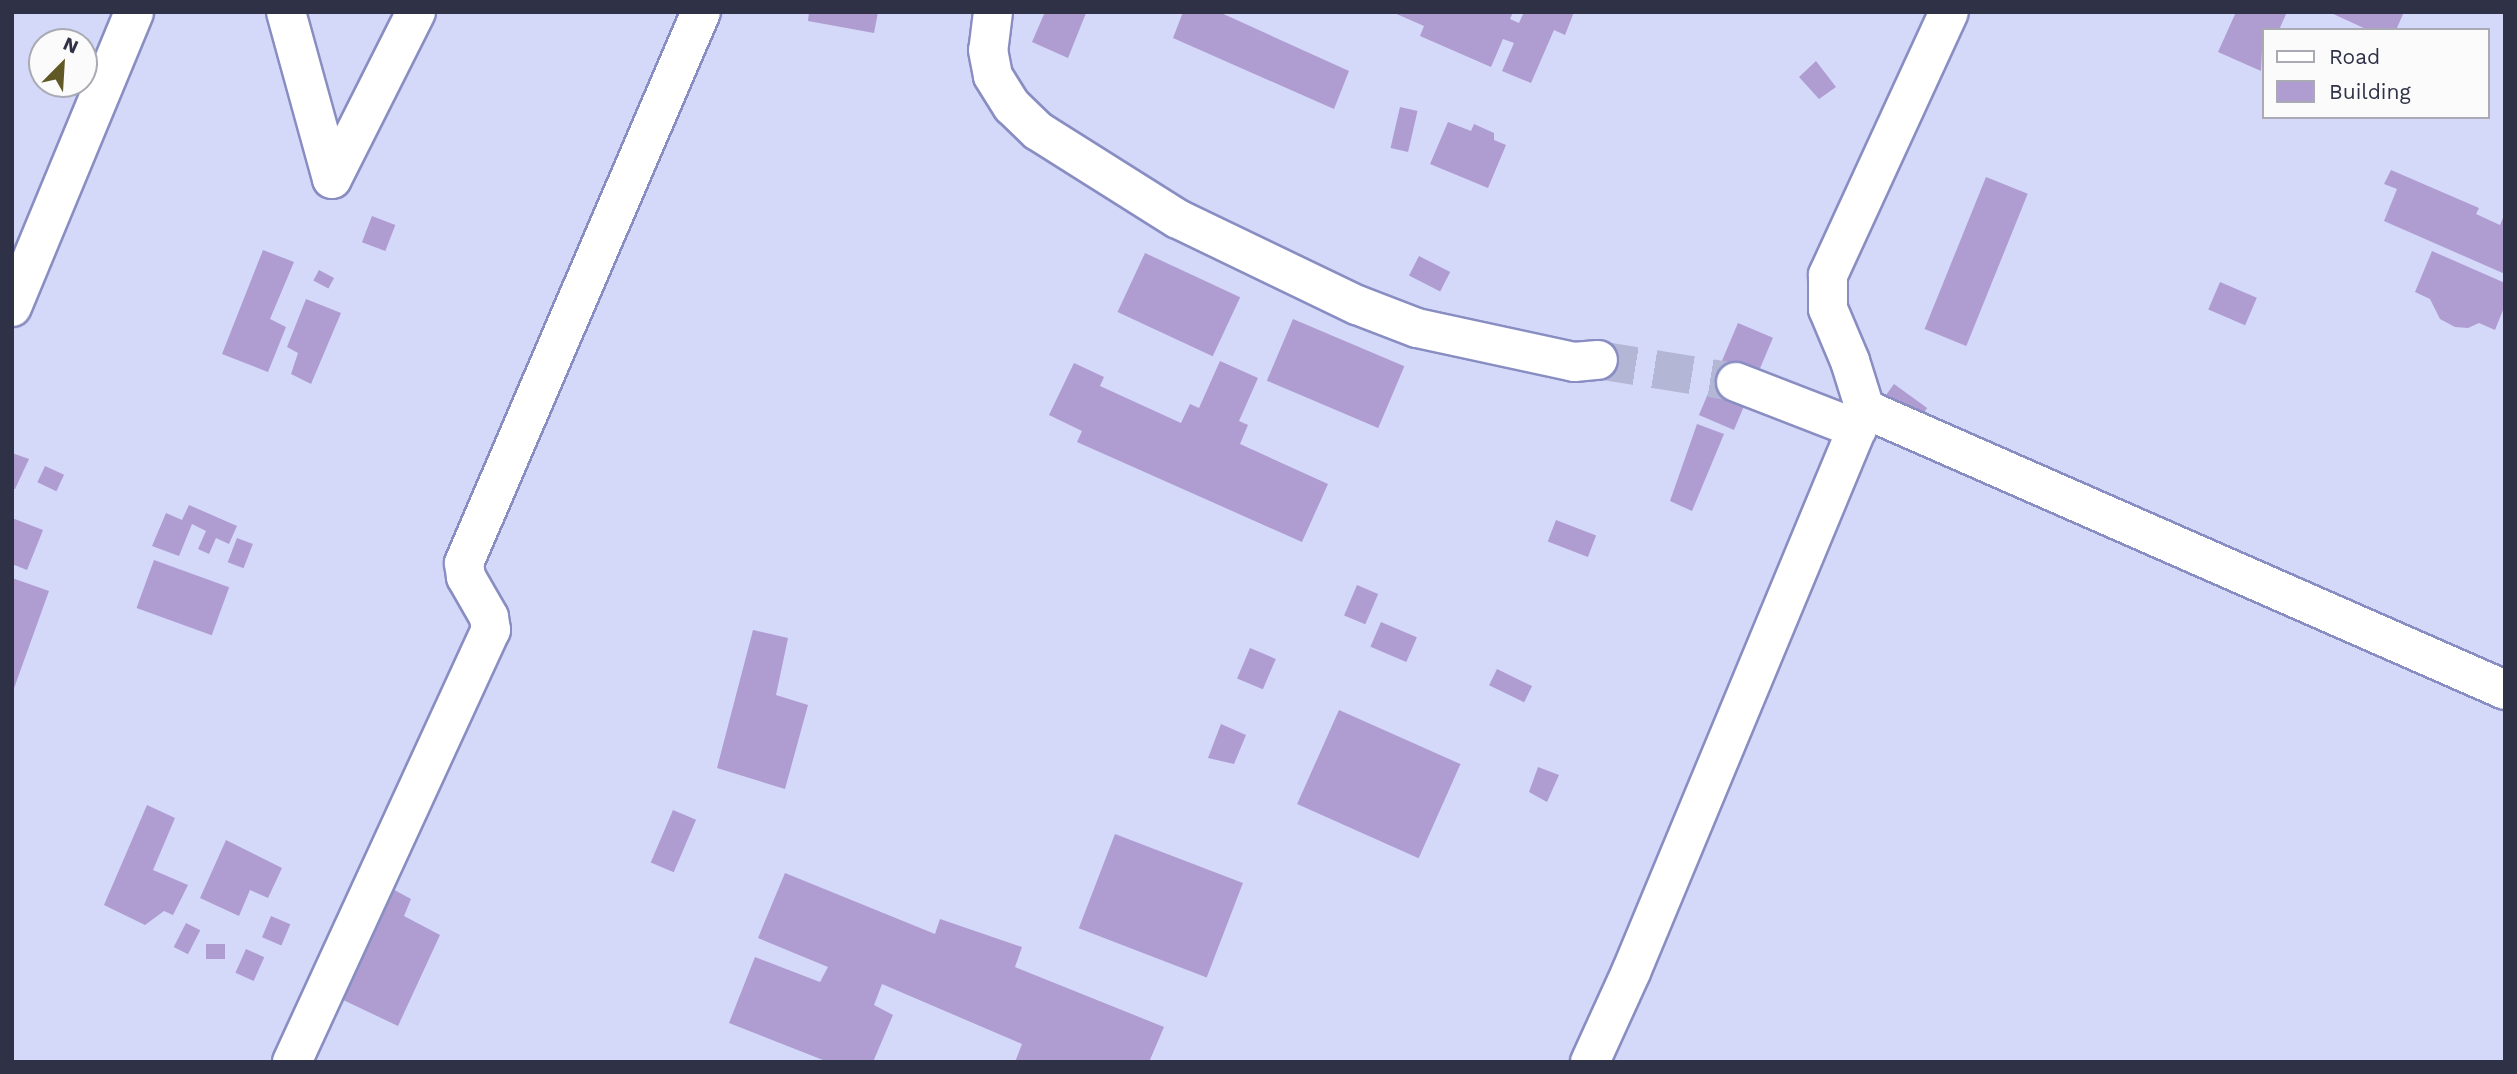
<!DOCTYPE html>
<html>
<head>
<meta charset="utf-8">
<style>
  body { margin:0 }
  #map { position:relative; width:2517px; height:1074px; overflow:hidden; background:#d4d8f9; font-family:"Work Sans",sans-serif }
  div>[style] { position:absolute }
  .building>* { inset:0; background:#af9dd2; transform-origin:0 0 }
  .minor-tunnel>* { height:38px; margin-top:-19px; transform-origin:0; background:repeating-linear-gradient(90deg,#b3b7d5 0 38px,transparent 0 57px) }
  .roads { filter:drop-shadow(2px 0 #898ec2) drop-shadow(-2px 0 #898ec2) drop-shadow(0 2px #898ec2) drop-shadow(0 -2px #898ec2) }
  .minor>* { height:38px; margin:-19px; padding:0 19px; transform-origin:19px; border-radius:19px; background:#fff }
  .major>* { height:38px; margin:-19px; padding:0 19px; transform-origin:19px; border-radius:19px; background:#fff }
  span { translate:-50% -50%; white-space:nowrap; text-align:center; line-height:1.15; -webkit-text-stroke:5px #fbfbfb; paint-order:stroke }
  .frame { position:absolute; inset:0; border:14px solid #2f3147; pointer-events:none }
  .legend { position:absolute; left:2262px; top:28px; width:228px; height:91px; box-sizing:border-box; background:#fbfbfb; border:2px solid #a9aab3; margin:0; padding:9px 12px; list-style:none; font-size:21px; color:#2f3147 }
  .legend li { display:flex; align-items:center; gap:14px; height:35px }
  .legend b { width:35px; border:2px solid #a9aab3 }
  .north { position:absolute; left:28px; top:28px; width:70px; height:70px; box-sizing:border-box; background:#fbfbfb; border:2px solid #a9aab3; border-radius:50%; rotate:24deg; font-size:19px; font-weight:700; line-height:28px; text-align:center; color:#2f3147 }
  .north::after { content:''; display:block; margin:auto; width:24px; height:32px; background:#615925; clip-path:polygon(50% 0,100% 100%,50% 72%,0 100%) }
</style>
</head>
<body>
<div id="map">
  <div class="building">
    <div style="clip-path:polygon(809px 12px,878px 12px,874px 33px,808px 21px)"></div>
    <div style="clip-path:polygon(1045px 12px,1086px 13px,1068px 58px,1032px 42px)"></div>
    <div style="clip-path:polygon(1183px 12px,1219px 12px,1349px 71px,1334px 109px,1173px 38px)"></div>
    <div style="clip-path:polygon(1392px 12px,1513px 12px,1510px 19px,1519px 23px,1524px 12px,1574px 12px,1565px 35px,1554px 30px,1531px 83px,1502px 71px,1514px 43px,1503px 39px,1491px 67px,1420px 36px,1424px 26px)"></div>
    <div style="clip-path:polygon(2236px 12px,2287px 12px,2279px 30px,2263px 30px,2261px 71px,2218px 52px)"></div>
    <div style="clip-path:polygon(2329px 12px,2404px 12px,2396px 30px,2368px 30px)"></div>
    <div style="clip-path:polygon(1816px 61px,1836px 87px,1819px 99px,1799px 77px)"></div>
    <div style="left:1400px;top:107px;width:18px;height:42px;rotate:13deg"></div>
    <div style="clip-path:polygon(1448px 122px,1471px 131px,1474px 124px,1494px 133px,1494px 140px,1506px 145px,1488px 188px,1430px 164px)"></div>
    <div style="clip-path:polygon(2391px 170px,2479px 208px,2476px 214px,2500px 225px,2505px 213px,2505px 274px,2384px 221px,2397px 189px,2384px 184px)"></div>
    <div style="left:1986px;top:177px;width:45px;height:164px;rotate:22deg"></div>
    <div style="left:372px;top:216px;width:25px;height:28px;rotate:21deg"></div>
    <div style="clip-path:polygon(263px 250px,294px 262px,270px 319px,286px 327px,268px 372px,222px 354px)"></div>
    <div style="clip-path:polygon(2432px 251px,2505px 283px,2505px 305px,2495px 330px,2479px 323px,2468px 328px,2455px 327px,2440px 319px,2430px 299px,2415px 292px)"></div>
    <div style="left:1145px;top:253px;width:105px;height:65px;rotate:25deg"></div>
    <div style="left:1419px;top:256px;width:35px;height:22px;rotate:27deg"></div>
    <div style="left:319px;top:270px;width:17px;height:12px;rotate:28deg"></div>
    <div style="left:2220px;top:282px;width:40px;height:30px;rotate:23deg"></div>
    <div style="clip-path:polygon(306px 299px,341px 313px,311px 384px,291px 374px,298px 353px,287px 347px)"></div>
    <div style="left:1293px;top:319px;width:121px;height:67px;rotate:23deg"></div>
    <div style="left:1738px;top:323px;width:38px;height:100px;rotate:23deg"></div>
    <div style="clip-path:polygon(1220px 361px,1258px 378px,1239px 421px,1248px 425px,1240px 444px,1328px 484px,1302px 542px,1077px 442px,1082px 431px,1049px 415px,1074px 363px,1104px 377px,1100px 386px,1181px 423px,1190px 404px,1199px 408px)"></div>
    <div style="left:1894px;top:384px;width:41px;height:17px;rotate:36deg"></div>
    <div style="clip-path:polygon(1697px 424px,1724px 434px,1692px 511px,1670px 501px)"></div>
    <div style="clip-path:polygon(12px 453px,29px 459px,15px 489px,12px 489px)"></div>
    <div style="left:45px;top:466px;width:21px;height:18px;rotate:25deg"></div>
    <div style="clip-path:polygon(189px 505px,237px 526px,229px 544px,216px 538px,209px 554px,198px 549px,206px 531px,192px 524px,179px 556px,152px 546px,166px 513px,182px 520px)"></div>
    <div style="clip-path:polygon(12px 518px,43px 530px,27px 570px,12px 564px)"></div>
    <div style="left:1556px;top:520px;width:43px;height:23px;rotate:21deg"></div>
    <div style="left:237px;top:538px;width:17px;height:26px;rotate:21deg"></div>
    <div style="left:154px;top:560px;width:80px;height:51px;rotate:20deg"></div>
    <div style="clip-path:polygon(12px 578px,49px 591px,13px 691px,12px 691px)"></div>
    <div style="left:1357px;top:585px;width:23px;height:33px;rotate:23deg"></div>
    <div style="left:1381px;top:622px;width:39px;height:27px;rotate:23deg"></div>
    <div style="clip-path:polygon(753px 630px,788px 638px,776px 695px,808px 705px,785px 789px,717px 768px)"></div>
    <div style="left:1250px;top:648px;width:28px;height:33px;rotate:23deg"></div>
    <div style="left:1497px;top:669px;width:39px;height:18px;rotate:26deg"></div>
    <div style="left:1339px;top:710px;width:133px;height:103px;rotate:24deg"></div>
    <div style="clip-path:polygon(1221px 724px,1246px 735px,1234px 764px,1208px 758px)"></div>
    <div style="clip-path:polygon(1538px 767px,1559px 775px,1547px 802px,1529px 792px)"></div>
    <div style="clip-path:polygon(147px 805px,175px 818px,153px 870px,188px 885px,173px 915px,164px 911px,145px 925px,104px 905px)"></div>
    <div style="left:673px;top:810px;width:25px;height:57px;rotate:23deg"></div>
    <div style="left:1115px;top:834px;width:137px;height:101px;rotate:21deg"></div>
    <div style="clip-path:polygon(226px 840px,282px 868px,268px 898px,250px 890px,239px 916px,200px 898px)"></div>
    <div style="clip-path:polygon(785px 873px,935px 934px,940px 919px,1022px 947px,1015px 967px,1164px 1027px,1149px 1062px,1015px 1062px,1022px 1044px,882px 984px,874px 1005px,893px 1015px,873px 1062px,828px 1062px,729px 1023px,755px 957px,820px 982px,828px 967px,758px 938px)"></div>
    <div style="clip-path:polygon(389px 887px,411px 899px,404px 916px,440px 935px,398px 1026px,339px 998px)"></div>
    <div style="left:271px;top:916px;width:21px;height:23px;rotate:23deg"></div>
    <div style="left:186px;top:923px;width:16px;height:27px;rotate:27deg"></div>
    <div style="left:225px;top:944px;width:15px;height:19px;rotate:90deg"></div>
    <div style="left:246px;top:949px;width:20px;height:26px;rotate:24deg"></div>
  </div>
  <div class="minor-tunnel">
    <div style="left:1598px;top:360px;width:140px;rotate:9.1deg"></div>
  </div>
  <div class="roads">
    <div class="minor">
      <div style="left:286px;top:12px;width:173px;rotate:74.6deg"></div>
      <div style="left:993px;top:12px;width:38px;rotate:97deg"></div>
      <div style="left:988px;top:50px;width:26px;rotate:79deg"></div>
      <div style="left:993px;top:76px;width:36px;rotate:58deg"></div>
      <div style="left:1012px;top:106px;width:36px;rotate:44deg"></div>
      <div style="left:1038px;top:131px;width:165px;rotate:32.2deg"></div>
      <div style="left:1178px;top:219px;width:199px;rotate:25.7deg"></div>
      <div style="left:1357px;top:305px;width:64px;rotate:21deg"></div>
      <div style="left:1417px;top:328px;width:161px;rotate:12.2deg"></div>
      <div style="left:1574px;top:362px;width:24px;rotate:-5deg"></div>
      <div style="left:332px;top:179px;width:187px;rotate:-63.3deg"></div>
      <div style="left:12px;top:307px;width:319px;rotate:-67.5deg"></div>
      <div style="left:1736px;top:382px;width:130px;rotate:21.2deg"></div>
      <div style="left:1865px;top:409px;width:699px;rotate:23.7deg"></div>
      <div style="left:292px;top:1062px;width:476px;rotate:-65.3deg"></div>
      <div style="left:491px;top:630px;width:13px;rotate:-99deg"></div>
      <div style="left:489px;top:617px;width:46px;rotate:-119.9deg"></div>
      <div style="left:466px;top:577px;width:14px;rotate:-98deg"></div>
      <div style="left:464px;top:563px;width:600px;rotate:-66.73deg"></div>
    </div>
    <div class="major">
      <div style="left:1590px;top:1062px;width:99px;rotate:-65.5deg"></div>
      <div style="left:1631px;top:972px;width:610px;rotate:-67.43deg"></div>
      <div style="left:1865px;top:409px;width:50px;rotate:-107.4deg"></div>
      <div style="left:1850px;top:361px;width:56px;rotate:-112.9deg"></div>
      <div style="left:1828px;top:309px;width:34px;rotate:-90deg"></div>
      <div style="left:1828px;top:275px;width:289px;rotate:-65.3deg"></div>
    </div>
  </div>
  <div class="frame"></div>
  <ul class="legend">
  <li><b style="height:9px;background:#fff"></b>Road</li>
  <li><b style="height:19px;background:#af9dd2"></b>Building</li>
  </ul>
  <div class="north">N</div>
</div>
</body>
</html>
